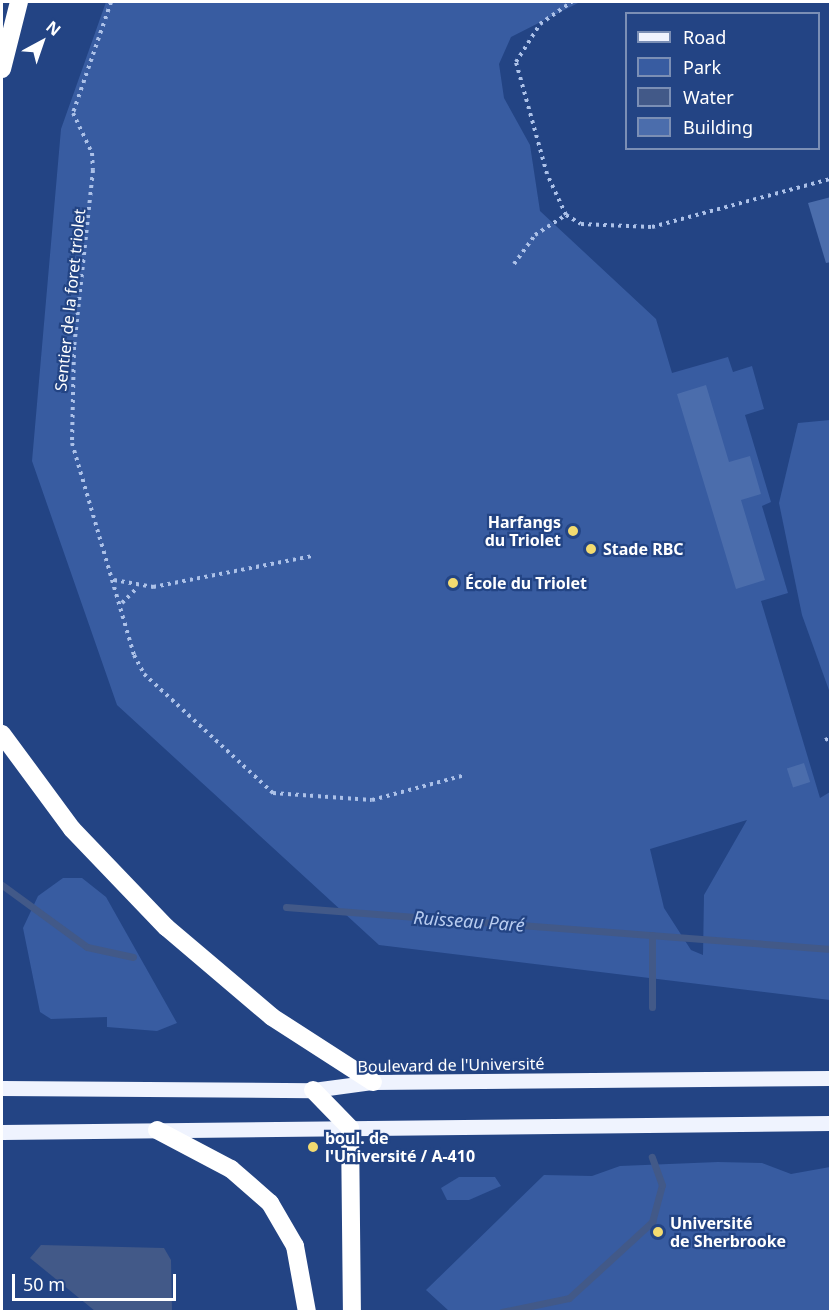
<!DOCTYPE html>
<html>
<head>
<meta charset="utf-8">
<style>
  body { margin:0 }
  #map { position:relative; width:832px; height:1313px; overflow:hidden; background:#234484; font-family:"Noto Sans",sans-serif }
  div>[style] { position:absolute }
  .green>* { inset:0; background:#385ca1 }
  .water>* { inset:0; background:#425988 }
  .stream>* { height:7px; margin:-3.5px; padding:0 3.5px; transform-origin:3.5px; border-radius:3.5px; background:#425988 }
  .building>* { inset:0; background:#4b6dac; transform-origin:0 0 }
  .path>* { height:4px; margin-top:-2px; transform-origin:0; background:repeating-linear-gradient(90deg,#acc1e8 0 3px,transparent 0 7.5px) }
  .major>* { height:15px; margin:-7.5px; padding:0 7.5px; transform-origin:7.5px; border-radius:7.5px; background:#eff3fe }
  .highway>* { height:18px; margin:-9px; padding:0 9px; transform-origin:9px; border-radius:9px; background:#fff }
  .dots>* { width:16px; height:16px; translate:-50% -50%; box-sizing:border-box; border:3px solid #234484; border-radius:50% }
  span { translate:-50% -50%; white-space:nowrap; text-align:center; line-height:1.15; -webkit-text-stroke:4.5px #234484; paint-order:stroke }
  .street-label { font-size:16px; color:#fff }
  .poi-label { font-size:16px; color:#fff; font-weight:700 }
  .right { translate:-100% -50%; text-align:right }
  .left { translate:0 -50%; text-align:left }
  .water-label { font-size:18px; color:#b8ccf0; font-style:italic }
  .frame { position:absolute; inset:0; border:3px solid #fff; pointer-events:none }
  .legend { position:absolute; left:625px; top:12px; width:195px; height:138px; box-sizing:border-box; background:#234484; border:2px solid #7b8fb5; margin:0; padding:8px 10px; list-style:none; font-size:18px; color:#fff }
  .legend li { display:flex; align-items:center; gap:12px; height:30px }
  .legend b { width:30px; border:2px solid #7b8fb5 }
  .north { position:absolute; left:12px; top:12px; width:60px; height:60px; -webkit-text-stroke:4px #234484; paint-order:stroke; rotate:40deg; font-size:16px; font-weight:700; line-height:24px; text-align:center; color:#fff }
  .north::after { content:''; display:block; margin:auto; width:21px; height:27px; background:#fff; clip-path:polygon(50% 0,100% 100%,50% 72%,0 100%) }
  .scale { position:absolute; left:12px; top:1274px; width:164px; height:27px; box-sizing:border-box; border:3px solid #fff; border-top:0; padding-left:8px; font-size:18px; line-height:21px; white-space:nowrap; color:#fff; -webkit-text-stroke:4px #234484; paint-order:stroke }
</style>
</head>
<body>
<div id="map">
  <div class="green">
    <div style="clip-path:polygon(evenodd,106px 2px,580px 2px,511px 37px,499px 64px,504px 98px,530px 145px,540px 211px,656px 319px,672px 373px,728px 357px,733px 372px,752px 366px,764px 409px,745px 415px,771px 502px,762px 506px,788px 593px,761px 601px,820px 798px,830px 792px,830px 1000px,379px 945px,117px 705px,32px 461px,61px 129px,106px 2px,747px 820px,704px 895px,703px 955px,691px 950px,664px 908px,650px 849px,747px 820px)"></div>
    <div style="clip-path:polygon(830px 420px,830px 693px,802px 615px,779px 503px,798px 423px)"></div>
    <div style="clip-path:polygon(63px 878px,82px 878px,106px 897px,177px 1023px,157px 1031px,107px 1027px,107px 1017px,51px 1019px,40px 1012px,23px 928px,38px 896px)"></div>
    <div style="clip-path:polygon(718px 1162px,762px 1163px,791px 1174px,830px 1167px,830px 1311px,449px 1311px,426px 1290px,544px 1175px,592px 1176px,620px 1166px)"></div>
    <div style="clip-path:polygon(459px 1177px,495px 1177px,501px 1186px,469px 1200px,447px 1200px,441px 1188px)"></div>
  </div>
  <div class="water">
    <div style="clip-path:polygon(41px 1245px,164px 1248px,171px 1260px,172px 1311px,95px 1311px,30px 1258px)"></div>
  </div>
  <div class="stream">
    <div style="left:2px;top:885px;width:105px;rotate:36.1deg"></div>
    <div style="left:87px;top:947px;width:47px;rotate:12.3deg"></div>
    <div style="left:286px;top:907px;width:546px;rotate:4.41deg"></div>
    <div style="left:652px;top:935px;width:72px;rotate:90deg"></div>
    <div style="left:502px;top:1312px;width:68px;rotate:-11.8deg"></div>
    <div style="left:569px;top:1298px;width:113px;rotate:-42.5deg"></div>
    <div style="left:652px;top:1222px;width:38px;rotate:-75deg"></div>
    <div style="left:662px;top:1185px;width:30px;rotate:-110deg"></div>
  </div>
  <div class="building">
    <div style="clip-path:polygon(831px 197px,831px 262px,826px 263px,808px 203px)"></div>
    <div style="clip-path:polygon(706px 385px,729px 462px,750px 456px,761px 494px,741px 500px,765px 580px,736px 589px,677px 394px)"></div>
    <div style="left:804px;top:763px;width:20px;height:18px;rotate:72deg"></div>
  </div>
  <div class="path">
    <div style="left:111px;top:2px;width:117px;rotate:108.9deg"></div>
    <div style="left:73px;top:113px;width:44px;rotate:64.6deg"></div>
    <div style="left:92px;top:153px;width:17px;rotate:87deg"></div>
    <div style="left:93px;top:170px;width:178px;rotate:96.1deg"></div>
    <div style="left:74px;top:347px;width:96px;rotate:91.2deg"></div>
    <div style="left:72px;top:443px;width:221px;rotate:73.7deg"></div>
    <div style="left:134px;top:655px;width:21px;rotate:62deg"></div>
    <div style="left:144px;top:674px;width:176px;rotate:42.7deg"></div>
    <div style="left:273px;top:793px;width:99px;rotate:4deg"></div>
    <div style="left:372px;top:800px;width:96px;rotate:-15deg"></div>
    <div style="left:566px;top:215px;width:17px;rotate:31deg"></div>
    <div style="left:581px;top:224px;width:71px;rotate:2.4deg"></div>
    <div style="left:652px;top:227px;width:184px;rotate:-15.1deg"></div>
    <div style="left:514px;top:264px;width:36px;rotate:-54deg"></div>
    <div style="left:535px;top:235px;width:37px;rotate:-33deg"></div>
    <div style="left:566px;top:215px;width:45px;rotate:-114.9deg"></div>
    <div style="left:547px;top:174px;width:116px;rotate:-105.5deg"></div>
    <div style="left:516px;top:62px;width:45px;rotate:-57.7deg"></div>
    <div style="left:540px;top:24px;width:39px;rotate:-35deg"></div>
    <div style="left:114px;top:580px;width:40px;rotate:10deg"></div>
    <div style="left:153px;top:587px;width:163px;rotate:-11deg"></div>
    <div style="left:122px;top:603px;width:21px;rotate:-45deg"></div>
    <div style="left:825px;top:740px;width:5px;rotate:-22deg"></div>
  </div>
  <div class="major">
    <div style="left:2px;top:1088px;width:311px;rotate:0.4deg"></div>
    <div style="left:313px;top:1090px;width:61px;rotate:-7.6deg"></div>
    <div style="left:373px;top:1082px;width:457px;rotate:-0.5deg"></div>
    <div style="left:2px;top:1132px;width:828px;rotate:-0.62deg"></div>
  </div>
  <div class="highway">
    <div style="left:2px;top:69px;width:69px;rotate:-75.8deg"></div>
    <div style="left:2px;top:734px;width:118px;rotate:53.6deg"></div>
    <div style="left:72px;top:829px;width:136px;rotate:46.2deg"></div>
    <div style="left:166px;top:927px;width:139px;rotate:40.3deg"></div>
    <div style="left:272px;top:1017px;width:120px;rotate:32.8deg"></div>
    <div style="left:313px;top:1090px;width:53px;rotate:45.8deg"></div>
    <div style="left:350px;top:1128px;width:184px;rotate:89.4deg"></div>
    <div style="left:157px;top:1130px;width:84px;rotate:27.8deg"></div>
    <div style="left:231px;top:1169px;width:52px;rotate:41.1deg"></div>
    <div style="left:270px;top:1203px;width:50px;rotate:59.8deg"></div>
    <div style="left:295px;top:1246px;width:67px;rotate:79.7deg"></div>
  </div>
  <div class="dots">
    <div style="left:573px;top:531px;background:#f3db70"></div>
    <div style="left:591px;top:549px;background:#f3db70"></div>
    <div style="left:453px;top:583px;background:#f3db70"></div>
    <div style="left:313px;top:1147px;background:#f3db70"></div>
    <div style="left:658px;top:1232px;background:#f3db70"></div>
  </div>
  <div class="street-label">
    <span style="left:70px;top:300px;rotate:-84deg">Sentier de la foret triolet</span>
    <span style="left:451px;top:1065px;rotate:-1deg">Boulevard de l'Université</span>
  </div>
  <div class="poi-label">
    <span class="right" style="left:561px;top:531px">Harfangs<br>du Triolet</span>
    <span class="left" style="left:603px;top:549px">Stade RBC</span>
    <span class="left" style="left:465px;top:583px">École du Triolet</span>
    <span class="left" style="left:325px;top:1147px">boul. de<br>l'Université / A-410</span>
    <span class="left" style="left:670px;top:1232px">Université<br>de Sherbrooke</span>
  </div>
  <div class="water-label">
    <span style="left:469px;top:921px;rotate:4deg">Ruisseau Paré</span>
  </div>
  <div class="frame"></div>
  <ul class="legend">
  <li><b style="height:8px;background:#eff3fe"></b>Road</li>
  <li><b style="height:16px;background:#385ca1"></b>Park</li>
  <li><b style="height:16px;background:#425988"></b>Water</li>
  <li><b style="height:16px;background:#4b6dac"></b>Building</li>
  </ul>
  <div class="north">N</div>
  <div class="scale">50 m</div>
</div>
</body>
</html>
